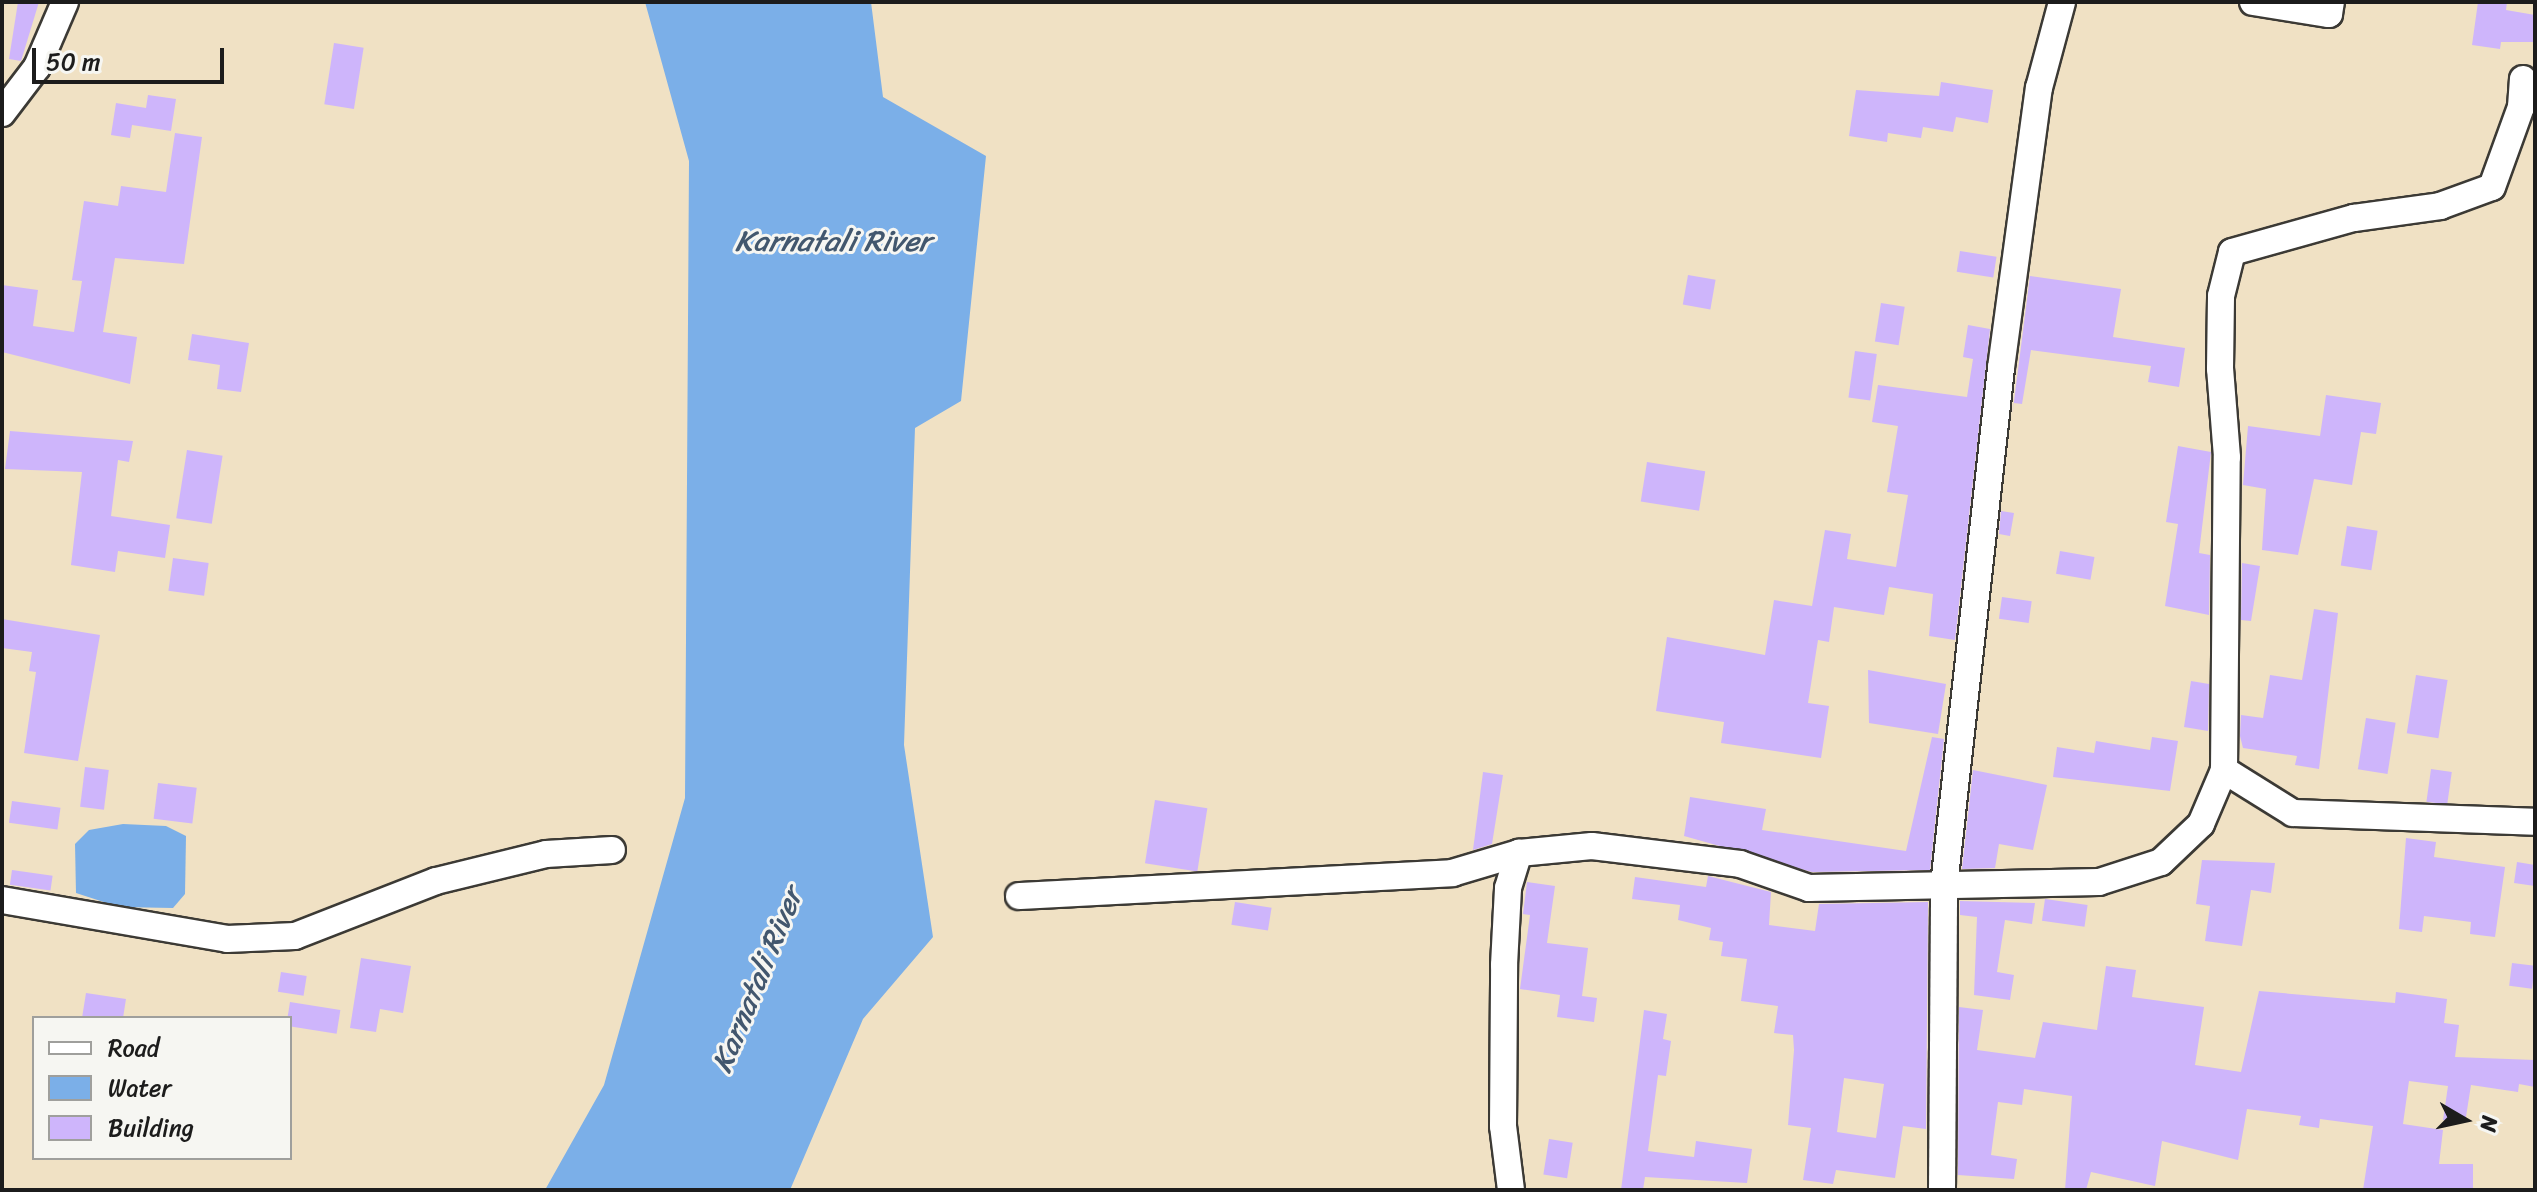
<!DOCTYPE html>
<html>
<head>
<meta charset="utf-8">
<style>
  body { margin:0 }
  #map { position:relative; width:2537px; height:1192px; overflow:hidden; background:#f0e1c4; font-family:Sriracha,sans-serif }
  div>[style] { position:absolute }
  .water>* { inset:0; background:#7bafe8 }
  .building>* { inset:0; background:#ceb5fb; transform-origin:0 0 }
  .roads { filter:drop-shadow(2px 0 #3c3a35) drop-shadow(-2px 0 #3c3a35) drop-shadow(0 2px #3c3a35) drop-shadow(0 -2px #3c3a35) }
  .street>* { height:26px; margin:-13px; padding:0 13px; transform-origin:13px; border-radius:13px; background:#fff }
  span { translate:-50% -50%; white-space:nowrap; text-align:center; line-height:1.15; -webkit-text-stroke:6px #f6f6f2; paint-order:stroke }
  .water-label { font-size:30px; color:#42576e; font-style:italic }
  .frame { position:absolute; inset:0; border:4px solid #1c1c1c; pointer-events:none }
  .legend { position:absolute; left:32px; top:1016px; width:260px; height:144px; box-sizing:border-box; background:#f6f6f2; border:2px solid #9f9f9c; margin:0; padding:10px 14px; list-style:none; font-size:24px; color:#1c1c1c }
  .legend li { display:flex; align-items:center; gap:16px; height:40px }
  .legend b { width:40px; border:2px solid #9f9f9c }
  .north { position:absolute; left:2425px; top:1080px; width:80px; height:80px; -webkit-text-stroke:6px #f6f6f2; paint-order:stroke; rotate:99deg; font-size:22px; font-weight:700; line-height:32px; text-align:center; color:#1c1c1c }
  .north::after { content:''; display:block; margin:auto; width:28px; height:36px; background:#1c1c1c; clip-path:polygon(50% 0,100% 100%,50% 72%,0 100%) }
  .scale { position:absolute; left:32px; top:48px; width:192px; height:36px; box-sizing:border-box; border:4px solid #1c1c1c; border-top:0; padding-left:10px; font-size:24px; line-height:28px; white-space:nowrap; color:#1c1c1c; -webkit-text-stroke:6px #f6f6f2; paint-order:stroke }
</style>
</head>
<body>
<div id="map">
  <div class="water">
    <div style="clip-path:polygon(645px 2px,871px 2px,883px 97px,986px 156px,961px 401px,915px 428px,904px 745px,933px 937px,863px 1019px,790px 1190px,545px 1190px,604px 1085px,685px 798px,689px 161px)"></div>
    <div style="clip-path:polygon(123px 824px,166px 826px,186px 836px,185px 894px,173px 908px,119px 907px,76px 893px,75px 844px,89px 830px)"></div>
  </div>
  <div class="building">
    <div style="clip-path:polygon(18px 2px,39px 2px,21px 61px,9px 59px)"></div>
    <div style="clip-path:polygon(2478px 2px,2507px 2px,2506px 10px,2535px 15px,2535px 42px,2501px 42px,2500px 49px,2472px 45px)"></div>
    <div style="left:334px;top:43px;width:30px;height:62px;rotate:9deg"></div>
    <div style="clip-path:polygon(1941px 82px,1993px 90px,1988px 123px,1956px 117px,1953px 132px,1923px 127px,1921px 138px,1888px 133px,1887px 142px,1849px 136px,1856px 90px,1939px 96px)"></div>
    <div style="clip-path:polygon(148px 95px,176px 99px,171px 131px,132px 125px,130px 138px,111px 135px,116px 103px,146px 108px)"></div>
    <div style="clip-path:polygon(175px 133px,202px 137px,184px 264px,115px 258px,103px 332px,137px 337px,130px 384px,2px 352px,2px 285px,38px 290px,33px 326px,74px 332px,82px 281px,72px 280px,84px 201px,118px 206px,121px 186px,166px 192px)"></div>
    <div style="left:1960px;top:251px;width:37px;height:21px;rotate:9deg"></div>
    <div style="left:1688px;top:275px;width:28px;height:30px;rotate:10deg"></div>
    <div style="clip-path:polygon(2030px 276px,2121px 289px,2113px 337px,2185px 348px,2179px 387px,2148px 382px,2151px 366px,2031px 350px,2022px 404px,2014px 403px,2012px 417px)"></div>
    <div style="left:1881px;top:303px;width:24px;height:39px;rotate:9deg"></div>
    <div style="clip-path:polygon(1968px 325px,1990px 329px,1955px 640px,1929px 636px,1933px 594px,1889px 587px,1884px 615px,1834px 607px,1829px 642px,1818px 640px,1808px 703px,1829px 706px,1821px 758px,1721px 743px,1724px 722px,1656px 711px,1667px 637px,1765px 655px,1774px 600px,1812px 606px,1825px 530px,1851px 534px,1847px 559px,1896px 567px,1908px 495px,1887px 492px,1898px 426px,1872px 422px,1878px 385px,1967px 397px,1973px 359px,1963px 357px)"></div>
    <div style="clip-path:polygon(192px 334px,249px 343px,241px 392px,217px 389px,220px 365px,188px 360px)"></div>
    <div style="left:1855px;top:351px;width:22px;height:47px;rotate:8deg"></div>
    <div style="clip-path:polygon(2326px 395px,2381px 403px,2376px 434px,2361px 432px,2352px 485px,2314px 479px,2298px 555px,2262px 550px,2266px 489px,2243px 485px,2248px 426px,2320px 436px)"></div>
    <div style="clip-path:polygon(10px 431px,133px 441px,129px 462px,118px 460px,111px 516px,170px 525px,165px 558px,118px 551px,115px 572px,71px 565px,82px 472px,5px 469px)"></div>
    <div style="clip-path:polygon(2178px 446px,2211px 452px,2199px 553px,2210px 555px,2209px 615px,2165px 606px,2178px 524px,2166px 522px)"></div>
    <div style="left:187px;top:450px;width:36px;height:69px;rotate:9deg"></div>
    <div style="left:1647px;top:462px;width:59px;height:40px;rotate:9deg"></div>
    <div style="clip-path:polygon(2001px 511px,2014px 513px,2010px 536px,1999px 534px)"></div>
    <div style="left:2347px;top:526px;width:31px;height:40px;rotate:9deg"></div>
    <div style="left:2060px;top:551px;width:35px;height:23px;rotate:10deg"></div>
    <div style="left:173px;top:558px;width:36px;height:33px;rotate:8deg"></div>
    <div style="clip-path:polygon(2242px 563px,2260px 566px,2251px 621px,2241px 620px)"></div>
    <div style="left:2002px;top:597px;width:30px;height:22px;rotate:8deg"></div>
    <div style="clip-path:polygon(2314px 609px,2338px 613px,2319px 769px,2295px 765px,2297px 756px,2243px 748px,2240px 736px,2241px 715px,2263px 718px,2270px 675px,2302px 680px)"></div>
    <div style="clip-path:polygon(2px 619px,100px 635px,78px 761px,24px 753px,36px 672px,29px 671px,32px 652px,2px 648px)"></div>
    <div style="clip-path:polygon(1868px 670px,1946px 684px,1938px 734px,1869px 723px)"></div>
    <div style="left:2416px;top:675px;width:32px;height:59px;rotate:9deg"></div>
    <div style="clip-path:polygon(2191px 681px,2209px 684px,2208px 731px,2184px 727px)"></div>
    <div style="left:2366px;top:718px;width:30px;height:52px;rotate:9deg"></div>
    <div style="clip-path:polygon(1932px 737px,1944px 739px,1930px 870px,1812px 872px,1684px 836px,1690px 797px,1766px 809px,1762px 830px,1906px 851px)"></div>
    <div style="clip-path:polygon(2152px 737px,2178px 741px,2170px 791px,2053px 777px,2057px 747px,2094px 753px,2096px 741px,2150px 750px)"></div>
    <div style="left:85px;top:767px;width:24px;height:40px;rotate:7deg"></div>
    <div style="left:2431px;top:769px;width:21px;height:33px;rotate:8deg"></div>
    <div style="clip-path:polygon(1973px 770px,2047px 785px,2033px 850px,1999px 844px,1995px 868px,1962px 869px)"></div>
    <div style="clip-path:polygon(1483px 772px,1503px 775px,1492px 844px,1473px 850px)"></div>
    <div style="left:158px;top:783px;width:39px;height:36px;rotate:7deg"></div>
    <div style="left:1155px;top:800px;width:53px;height:64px;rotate:9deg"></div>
    <div style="left:12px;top:801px;width:49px;height:22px;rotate:8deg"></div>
    <div style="clip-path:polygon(2406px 838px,2436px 842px,2434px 857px,2505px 867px,2495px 937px,2470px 934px,2471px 922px,2424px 916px,2422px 932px,2399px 929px)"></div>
    <div style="clip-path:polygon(2202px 860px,2275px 863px,2271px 893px,2251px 890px,2242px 946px,2205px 941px,2210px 906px,2196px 904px)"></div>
    <div style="clip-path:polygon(2517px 862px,2535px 865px,2535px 886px,2514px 883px)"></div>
    <div style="left:12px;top:870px;width:41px;height:15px;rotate:8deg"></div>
    <div style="clip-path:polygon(evenodd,1708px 876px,1771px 892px,1769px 925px,1815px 931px,1819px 904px,1928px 902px,1926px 1129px,1903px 1126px,1895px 1178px,1836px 1170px,1833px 1184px,1803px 1180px,1811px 1128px,1788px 1125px,1794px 1050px,1793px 1035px,1774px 1033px,1778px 1006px,1741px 1001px,1747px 959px,1721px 956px,1723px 942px,1709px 940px,1711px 928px,1678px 920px,1680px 905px,1632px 899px,1635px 877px,1706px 887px,1708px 876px,1844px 1078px,1884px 1084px,1876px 1138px,1837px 1132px,1844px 1078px)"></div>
    <div style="clip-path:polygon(1527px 882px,1555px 886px,1547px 943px,1588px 948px,1582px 996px,1597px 998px,1594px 1022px,1557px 1017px,1560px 995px,1520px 989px,1530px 915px,1523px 914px)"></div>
    <div style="left:2045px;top:899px;width:43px;height:22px;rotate:8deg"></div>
    <div style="clip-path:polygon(1960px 901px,2035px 903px,2032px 924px,2005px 920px,1997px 972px,2014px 975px,2010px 1000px,1974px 995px,1977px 917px,1960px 915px)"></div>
    <div style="left:1235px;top:902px;width:37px;height:23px;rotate:9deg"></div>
    <div style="clip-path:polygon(361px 958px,411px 966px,403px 1013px,380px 1009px,376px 1032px,350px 1028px)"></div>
    <div style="left:2512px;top:963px;width:23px;height:23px;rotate:7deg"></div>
    <div style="clip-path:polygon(2106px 966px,2136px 970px,2132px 997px,2204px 1007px,2195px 1065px,2241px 1072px,2259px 991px,2395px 1003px,2396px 992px,2447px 999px,2444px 1023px,2459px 1025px,2455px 1057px,2535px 1060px,2535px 1087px,2519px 1084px,2518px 1092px,2471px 1085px,2465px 1123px,2443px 1120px,2448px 1086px,2409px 1081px,2403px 1124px,2443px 1130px,2439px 1164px,2473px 1164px,2473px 1190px,2363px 1190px,2373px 1126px,2320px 1119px,2319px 1128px,2299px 1125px,2301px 1116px,2247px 1109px,2238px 1160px,2162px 1141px,2155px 1186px,2091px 1172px,2086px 1190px,2065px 1190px,2072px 1096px,2024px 1089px,2022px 1105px,1998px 1102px,1991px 1155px,2017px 1159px,2014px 1179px,1958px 1175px,1959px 1007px,1983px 1010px,1977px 1050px,2035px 1058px,2043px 1022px,2097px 1030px)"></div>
    <div style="left:281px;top:972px;width:26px;height:20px;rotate:9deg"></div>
    <div style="clip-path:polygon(86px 993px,126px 999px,123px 1018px,82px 1018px)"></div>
    <div style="left:290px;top:1002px;width:51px;height:24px;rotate:9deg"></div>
    <div style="clip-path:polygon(1644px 1010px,1667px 1014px,1663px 1039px,1671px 1041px,1666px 1076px,1658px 1075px,1648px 1151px,1694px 1157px,1696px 1141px,1752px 1149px,1747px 1183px,1645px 1177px,1643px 1190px,1621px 1190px)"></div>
    <div style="left:1549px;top:1139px;width:24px;height:36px;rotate:9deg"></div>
  </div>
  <div class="roads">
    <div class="street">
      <div style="left:2253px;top:2px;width:77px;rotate:9deg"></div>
      <div style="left:2329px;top:14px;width:12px;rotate:-81deg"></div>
      <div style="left:2px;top:113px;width:58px;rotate:-52.7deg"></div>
      <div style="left:37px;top:67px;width:71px;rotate:-66.7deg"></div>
      <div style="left:2224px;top:770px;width:81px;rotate:31.9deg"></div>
      <div style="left:2293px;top:813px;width:242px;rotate:2.1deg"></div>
      <div style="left:1019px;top:896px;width:434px;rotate:-3deg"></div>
      <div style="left:1452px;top:873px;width:70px;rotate:-16.6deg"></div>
      <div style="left:1519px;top:853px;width:73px;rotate:-5.5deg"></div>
      <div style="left:1592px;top:846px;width:149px;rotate:6.9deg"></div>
      <div style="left:1740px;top:864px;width:73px;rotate:19.2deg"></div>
      <div style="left:1809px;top:888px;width:290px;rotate:-1.2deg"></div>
      <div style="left:2099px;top:882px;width:65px;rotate:-17.9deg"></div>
      <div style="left:2161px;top:862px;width:55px;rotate:-43.5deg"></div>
      <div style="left:2201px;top:824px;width:59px;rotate:-66.9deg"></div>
      <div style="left:2224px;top:770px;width:313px;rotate:-89.5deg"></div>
      <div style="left:2227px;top:457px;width:88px;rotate:-94.5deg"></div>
      <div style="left:2220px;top:369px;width:73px;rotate:-89.2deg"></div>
      <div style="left:2221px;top:296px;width:45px;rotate:-76deg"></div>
      <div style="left:2232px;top:252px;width:127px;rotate:-15.6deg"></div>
      <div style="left:2354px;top:218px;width:87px;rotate:-7.9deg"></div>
      <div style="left:2440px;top:206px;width:55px;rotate:-20.1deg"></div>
      <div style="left:2492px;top:187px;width:85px;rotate:-70.1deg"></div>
      <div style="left:2521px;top:107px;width:28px;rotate:-86deg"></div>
      <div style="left:2px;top:900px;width:228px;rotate:9.8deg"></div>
      <div style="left:227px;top:939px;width:68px;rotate:-2.5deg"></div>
      <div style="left:295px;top:936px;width:151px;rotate:-21.3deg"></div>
      <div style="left:436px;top:881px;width:113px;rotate:-13.8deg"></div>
      <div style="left:546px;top:854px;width:66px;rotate:-3.5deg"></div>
      <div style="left:1511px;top:1190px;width:64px;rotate:-97.1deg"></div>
      <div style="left:1503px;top:1126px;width:161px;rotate:-89.6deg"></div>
      <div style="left:1504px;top:965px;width:77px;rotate:-87deg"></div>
      <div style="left:1508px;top:888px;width:37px;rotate:-73deg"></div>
      <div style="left:1942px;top:1190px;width:304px;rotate:-89.6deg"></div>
      <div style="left:1944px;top:886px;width:521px;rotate:-83.72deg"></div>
      <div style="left:2001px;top:368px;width:283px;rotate:-82.3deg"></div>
      <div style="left:2039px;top:88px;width:89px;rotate:-75deg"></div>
    </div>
  </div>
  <div class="water-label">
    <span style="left:833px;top:241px">Karnatali River</span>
    <span style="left:757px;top:980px;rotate:-68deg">Karnatali River</span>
  </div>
  <div class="frame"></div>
  <ul class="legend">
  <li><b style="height:10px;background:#fff"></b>Road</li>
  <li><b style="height:22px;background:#7bafe8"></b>Water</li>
  <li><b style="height:22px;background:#ceb5fb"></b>Building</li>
  </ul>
  <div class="north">N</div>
  <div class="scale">50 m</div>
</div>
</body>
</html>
